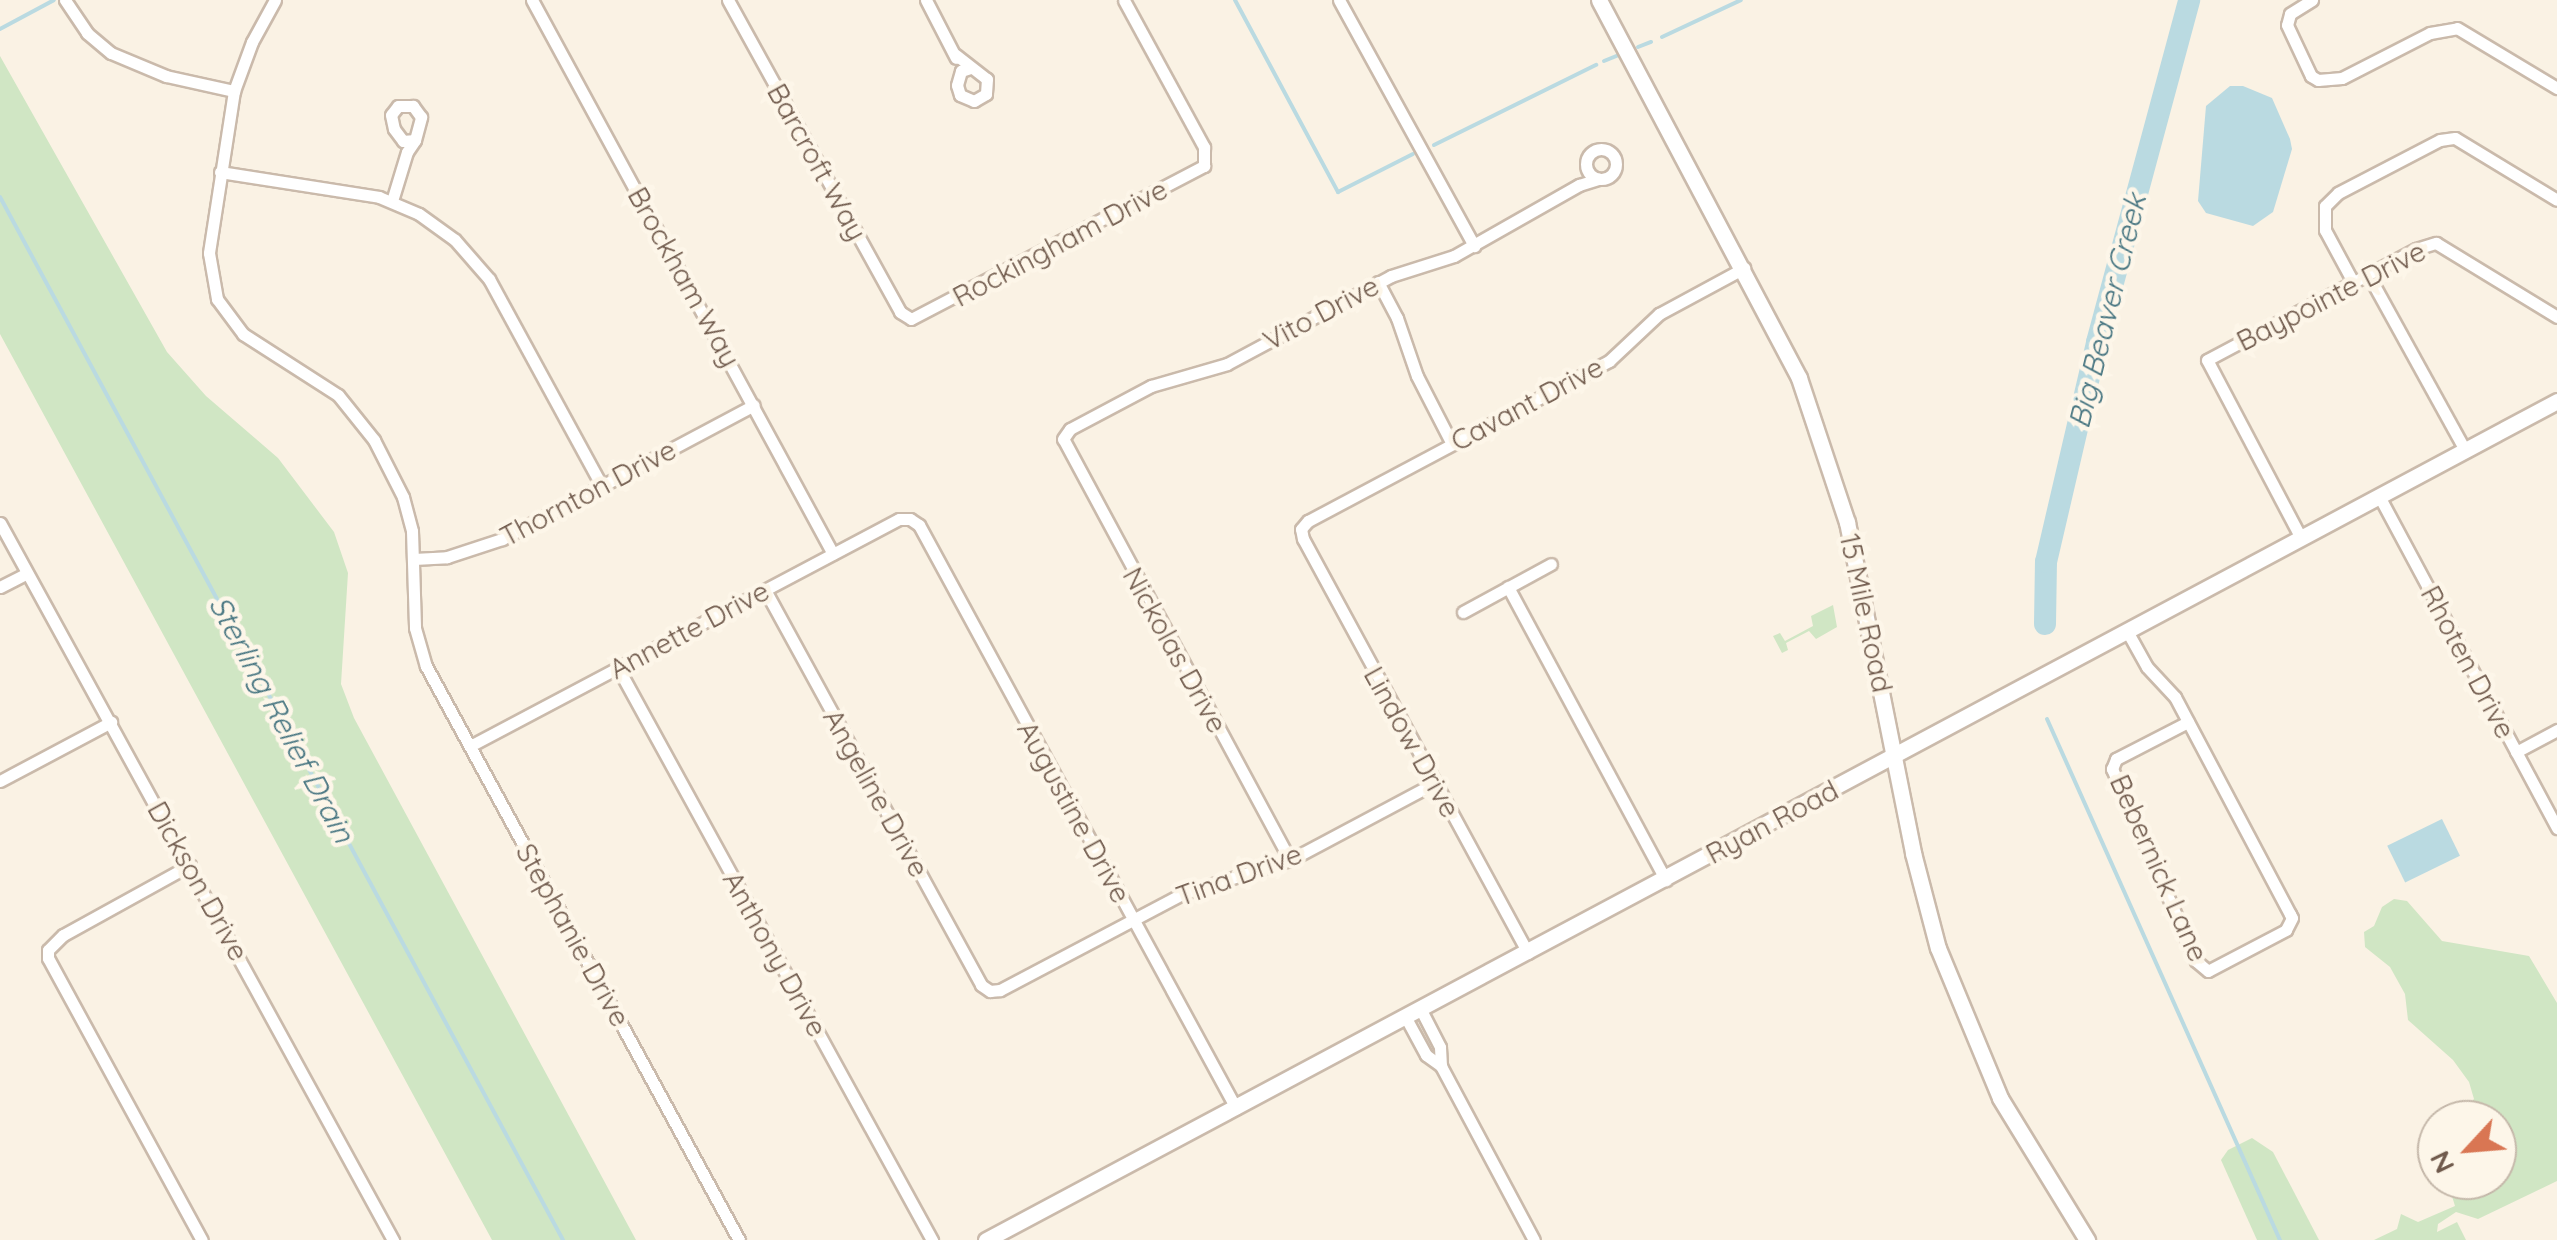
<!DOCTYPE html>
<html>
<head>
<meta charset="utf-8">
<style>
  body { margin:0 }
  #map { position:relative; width:2557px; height:1240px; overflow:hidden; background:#faf2e4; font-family:Quicksand,sans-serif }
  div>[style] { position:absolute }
  .green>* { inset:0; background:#d0e6c4 }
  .water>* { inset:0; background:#badae1; transform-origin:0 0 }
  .stream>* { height:4px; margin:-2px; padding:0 2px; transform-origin:2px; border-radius:2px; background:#badae1 }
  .river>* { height:22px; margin:-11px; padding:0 11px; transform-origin:11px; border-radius:11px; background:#badae1 }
  .roads { filter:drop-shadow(2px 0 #cabaab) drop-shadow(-2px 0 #cabaab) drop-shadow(0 2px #cabaab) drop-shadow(0 -2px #cabaab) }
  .street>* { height:11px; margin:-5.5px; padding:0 5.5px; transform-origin:5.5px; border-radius:5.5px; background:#fff }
  .street>.ring { margin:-5.5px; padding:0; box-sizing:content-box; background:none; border:11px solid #fff; border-radius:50% }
  .secondary>* { height:15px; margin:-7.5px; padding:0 7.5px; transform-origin:7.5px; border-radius:7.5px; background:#fff }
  span { translate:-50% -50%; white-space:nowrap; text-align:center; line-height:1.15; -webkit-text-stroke:9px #fdf6e9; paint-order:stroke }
  .street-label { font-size:28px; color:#705a4c }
  .water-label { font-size:30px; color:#477581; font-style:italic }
  .north { position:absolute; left:2417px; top:1100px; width:100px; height:100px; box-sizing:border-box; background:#fdf6e9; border:2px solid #c5b8aa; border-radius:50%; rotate:244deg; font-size:28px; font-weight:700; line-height:40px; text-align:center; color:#705a4c }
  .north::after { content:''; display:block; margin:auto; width:35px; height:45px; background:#d97653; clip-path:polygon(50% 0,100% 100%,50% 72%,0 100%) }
</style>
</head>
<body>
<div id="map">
  <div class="green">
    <div style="clip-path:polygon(0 56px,167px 352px,206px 396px,278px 458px,334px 532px,348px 573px,341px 684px,354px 718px,636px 1240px,492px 1240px,0 334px)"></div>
    <div style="clip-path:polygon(1833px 605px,1837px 627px,1816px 639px,1809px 631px,1786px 643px,1788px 650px,1782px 653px,1773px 636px,1780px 633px,1785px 641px,1813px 626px,1811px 616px)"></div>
    <div style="clip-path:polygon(2394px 899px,2407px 901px,2442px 941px,2529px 956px,2557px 1003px,2557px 1181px,2478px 1219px,2456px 1212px,2438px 1224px,2437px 1232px,2457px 1222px,2466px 1240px,2374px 1240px,2397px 1229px,2401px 1214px,2418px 1222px,2455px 1206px,2447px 1180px,2497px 1180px,2497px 1120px,2437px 1120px,2437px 1158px,2431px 1143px,2428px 1131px,2440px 1115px,2463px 1110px,2474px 1099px,2469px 1082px,2453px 1060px,2408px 1020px,2405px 994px,2390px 967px,2365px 947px,2364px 932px,2374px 926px,2382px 907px)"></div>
    <div style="clip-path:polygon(2252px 1138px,2273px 1152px,2319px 1240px,2257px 1240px,2221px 1160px,2228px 1150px)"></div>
  </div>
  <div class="water">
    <div style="clip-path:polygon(2230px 86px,2243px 86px,2272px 98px,2290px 139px,2292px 149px,2273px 212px,2253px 226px,2206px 213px,2198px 201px,2206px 106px)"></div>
    <div style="left:2442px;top:819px;width:41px;height:61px;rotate:64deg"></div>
  </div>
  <div class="stream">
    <div style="left:1235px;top:0;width:218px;rotate:61.8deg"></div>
    <div style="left:1338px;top:192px;width:84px;rotate:-26.9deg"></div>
    <div style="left:0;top:29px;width:61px;rotate:-28.2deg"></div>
    <div style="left:1662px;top:37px;width:87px;rotate:-25.1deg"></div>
    <div style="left:1638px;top:47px;width:14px;rotate:-21deg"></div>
    <div style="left:1604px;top:61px;width:16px;rotate:-22deg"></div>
    <div style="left:1434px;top:145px;width:181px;rotate:-26.3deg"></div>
    <div style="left:0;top:197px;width:1185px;rotate:61.64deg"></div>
    <div style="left:2047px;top:719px;width:571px;rotate:65.91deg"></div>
  </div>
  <div class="river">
    <div style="left:2045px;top:624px;width:62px;rotate:-89.1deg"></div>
    <div style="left:2046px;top:562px;width:226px;rotate:-76.9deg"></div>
    <div style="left:2097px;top:342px;width:354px;rotate:-74.9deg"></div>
  </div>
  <div class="roads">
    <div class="street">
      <div style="left:65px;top:0;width:40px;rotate:56deg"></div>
      <div style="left:87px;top:33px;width:31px;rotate:40deg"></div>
      <div style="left:111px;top:53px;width:60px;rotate:22.7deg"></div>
      <div style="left:166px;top:76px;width:70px;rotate:12.4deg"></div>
      <div style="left:275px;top:0;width:48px;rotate:118.7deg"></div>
      <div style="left:252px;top:42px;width:52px;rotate:110.2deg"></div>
      <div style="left:234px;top:91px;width:164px;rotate:98.8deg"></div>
      <div style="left:209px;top:253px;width:47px;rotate:80.1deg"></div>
      <div style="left:217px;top:299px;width:44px;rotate:53.4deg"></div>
      <div style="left:243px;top:334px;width:113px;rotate:32.7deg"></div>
      <div style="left:338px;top:395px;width:58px;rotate:51.3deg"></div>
      <div style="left:374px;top:440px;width:64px;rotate:63deg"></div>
      <div style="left:403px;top:497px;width:35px;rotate:75deg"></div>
      <div style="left:412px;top:531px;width:97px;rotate:88.2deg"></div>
      <div style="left:415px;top:628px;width:40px;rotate:74deg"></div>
      <div style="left:426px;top:666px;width:654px;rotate:61.4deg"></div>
      <div style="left:532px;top:0;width:630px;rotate:61.48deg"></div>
      <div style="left:728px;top:0;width:356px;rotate:61.1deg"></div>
      <div style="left:900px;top:312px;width:13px;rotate:32deg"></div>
      <div style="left:911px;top:319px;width:331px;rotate:-27.6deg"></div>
      <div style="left:1204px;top:166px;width:19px;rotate:-90deg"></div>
      <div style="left:1204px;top:147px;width:167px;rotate:-118.6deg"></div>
      <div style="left:926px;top:0;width:65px;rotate:62.7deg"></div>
      <div style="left:1339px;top:0;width:281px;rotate:61.2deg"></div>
      <div style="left:2312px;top:0;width:26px;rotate:148deg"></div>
      <div style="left:2290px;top:14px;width:11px;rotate:105deg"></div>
      <div style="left:2287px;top:25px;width:56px;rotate:64.8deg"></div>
      <div style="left:2311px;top:76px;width:8px;rotate:30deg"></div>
      <div style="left:2318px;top:80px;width:24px;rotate:-5deg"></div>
      <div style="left:2342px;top:78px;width:99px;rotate:-27.1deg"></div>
      <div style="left:2430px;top:33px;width:27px;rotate:-10deg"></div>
      <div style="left:2457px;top:28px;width:117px;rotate:31deg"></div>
      <div style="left:956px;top:55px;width:39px;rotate:38deg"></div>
      <div style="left:987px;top:79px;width:15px;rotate:94deg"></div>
      <div style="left:986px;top:94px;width:14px;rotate:150deg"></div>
      <div style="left:974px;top:101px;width:15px;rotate:-157deg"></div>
      <div style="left:960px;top:95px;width:10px;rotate:-107deg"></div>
      <div style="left:957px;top:85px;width:15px;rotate:-74deg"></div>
      <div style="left:961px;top:71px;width:9px;rotate:-18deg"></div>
      <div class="ring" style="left:1586px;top:149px;width:19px;height:19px"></div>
      <div style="left:220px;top:172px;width:161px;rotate:8.9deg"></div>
      <div style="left:379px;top:197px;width:43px;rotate:23deg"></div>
      <div style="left:419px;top:214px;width:44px;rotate:35.8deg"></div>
      <div style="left:455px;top:240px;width:52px;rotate:48.9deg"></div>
      <div style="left:489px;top:279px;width:236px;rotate:61.4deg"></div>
      <div style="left:392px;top:201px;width:51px;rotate:-73deg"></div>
      <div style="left:407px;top:152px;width:14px;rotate:-56deg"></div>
      <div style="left:415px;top:140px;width:24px;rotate:-75deg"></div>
      <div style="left:421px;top:117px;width:14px;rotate:-126deg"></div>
      <div style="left:413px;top:106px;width:15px;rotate:180deg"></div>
      <div style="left:398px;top:106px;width:11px;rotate:128deg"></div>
      <div style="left:391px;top:115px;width:14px;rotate:78deg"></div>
      <div style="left:394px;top:129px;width:15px;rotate:53deg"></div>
      <div style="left:403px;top:141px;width:12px;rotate:-5deg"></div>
      <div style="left:1378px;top:282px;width:41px;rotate:62.2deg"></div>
      <div style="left:1397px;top:318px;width:61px;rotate:71deg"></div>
      <div style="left:1417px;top:376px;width:76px;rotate:62.8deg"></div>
      <div style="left:2353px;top:282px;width:59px;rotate:-118.3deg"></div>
      <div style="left:2325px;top:230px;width:24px;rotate:-90deg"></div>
      <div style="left:2325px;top:206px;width:18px;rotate:-45deg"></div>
      <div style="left:2338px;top:193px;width:115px;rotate:-27.5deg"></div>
      <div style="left:2440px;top:140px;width:15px;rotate:-8deg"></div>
      <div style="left:2455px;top:138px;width:119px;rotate:31.3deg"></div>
      <div style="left:2375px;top:287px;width:186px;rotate:61.1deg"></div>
      <div style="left:2379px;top:496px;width:377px;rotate:61.8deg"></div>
      <div style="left:0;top:523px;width:818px;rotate:61.27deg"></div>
      <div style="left:2301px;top:538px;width:201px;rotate:-117.8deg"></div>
      <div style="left:2207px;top:360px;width:237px;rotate:-28deg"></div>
      <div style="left:2416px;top:249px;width:21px;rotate:-17deg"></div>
      <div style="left:2436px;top:243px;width:142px;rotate:31.4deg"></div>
      <div style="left:414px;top:559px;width:33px;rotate:-3deg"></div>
      <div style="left:447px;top:557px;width:58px;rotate:-18.1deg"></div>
      <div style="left:502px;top:539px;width:285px;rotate:-28deg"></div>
      <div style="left:0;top:587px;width:30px;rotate:-27deg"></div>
      <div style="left:1508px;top:587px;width:333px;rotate:61.7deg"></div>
      <div style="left:765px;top:590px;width:450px;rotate:61.3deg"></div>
      <div style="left:981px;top:985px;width:11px;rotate:34deg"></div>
      <div style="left:990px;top:991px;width:10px;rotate:-6deg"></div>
      <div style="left:1000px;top:990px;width:208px;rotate:-27.8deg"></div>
      <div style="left:1184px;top:893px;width:111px;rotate:-17.3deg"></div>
      <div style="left:1290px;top:860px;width:164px;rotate:-28deg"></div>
      <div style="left:1463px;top:612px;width:100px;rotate:-28.6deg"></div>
      <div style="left:2127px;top:631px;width:41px;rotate:60.9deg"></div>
      <div style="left:2147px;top:667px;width:41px;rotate:47deg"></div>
      <div style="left:2175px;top:697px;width:246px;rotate:62.1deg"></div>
      <div style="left:2290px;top:914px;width:4px;rotate:63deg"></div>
      <div style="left:2292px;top:918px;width:13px;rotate:117deg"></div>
      <div style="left:2286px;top:930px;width:88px;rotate:152.3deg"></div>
      <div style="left:2208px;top:971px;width:16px;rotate:-140deg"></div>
      <div style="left:2196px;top:961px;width:210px;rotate:-113.6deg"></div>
      <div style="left:2112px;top:769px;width:11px;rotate:-68deg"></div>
      <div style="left:2116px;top:759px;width:81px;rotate:-27.2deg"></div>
      <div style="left:618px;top:668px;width:653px;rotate:61.24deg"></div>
      <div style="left:470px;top:746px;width:485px;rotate:-27.9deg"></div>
      <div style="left:899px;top:519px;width:11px"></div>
      <div style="left:910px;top:519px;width:11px;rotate:34deg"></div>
      <div style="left:919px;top:525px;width:664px;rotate:61.47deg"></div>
      <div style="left:2516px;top:752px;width:47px;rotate:-28.2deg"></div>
      <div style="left:0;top:781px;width:126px;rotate:-28deg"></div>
      <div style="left:1290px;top:860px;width:478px;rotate:-118.3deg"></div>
      <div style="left:1063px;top:439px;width:12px;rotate:-55deg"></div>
      <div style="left:1070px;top:429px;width:92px;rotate:-28deg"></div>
      <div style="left:1151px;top:386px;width:79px;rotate:-16.1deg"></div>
      <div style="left:1227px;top:364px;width:186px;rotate:-28.2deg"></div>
      <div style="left:1391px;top:276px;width:66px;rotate:-17.6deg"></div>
      <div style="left:1454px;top:256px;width:144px;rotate:-29.6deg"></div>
      <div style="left:1579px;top:185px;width:21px;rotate:-17deg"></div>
      <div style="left:190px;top:865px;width:145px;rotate:151.1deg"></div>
      <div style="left:63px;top:935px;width:21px;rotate:135deg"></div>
      <div style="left:48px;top:950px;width:8px;rotate:90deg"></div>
      <div style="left:48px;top:958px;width:321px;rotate:61.4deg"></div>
      <div style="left:1528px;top:953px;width:471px;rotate:-118.5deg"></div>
      <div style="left:1303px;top:539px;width:10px;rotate:-101deg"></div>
      <div style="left:1301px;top:529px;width:11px;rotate:-49deg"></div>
      <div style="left:1308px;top:521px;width:341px;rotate:-28deg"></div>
      <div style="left:1609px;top:361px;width:69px;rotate:-43.2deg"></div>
      <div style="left:1659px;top:314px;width:97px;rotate:-28.4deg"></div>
      <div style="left:1421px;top:1010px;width:42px;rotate:62.8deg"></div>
      <div style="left:1440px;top:1047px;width:19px;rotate:87deg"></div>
      <div style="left:1441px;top:1066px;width:197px;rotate:61.9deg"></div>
      <div style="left:1406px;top:1018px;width:42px;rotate:61.6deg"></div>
      <div style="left:1426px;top:1055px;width:19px;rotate:36deg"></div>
    </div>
    <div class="secondary">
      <div style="left:1599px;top:0;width:428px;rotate:62.1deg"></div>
      <div style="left:1799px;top:378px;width:152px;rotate:71.6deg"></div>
      <div style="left:1847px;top:522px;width:338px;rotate:78.7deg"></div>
      <div style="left:1913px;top:853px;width:98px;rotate:75.3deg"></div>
      <div style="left:1938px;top:948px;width:162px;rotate:67.5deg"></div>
      <div style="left:2000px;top:1098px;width:167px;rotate:58.5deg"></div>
      <div style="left:986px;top:1240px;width:1781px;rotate:-28.1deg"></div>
    </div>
  </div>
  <div class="street-label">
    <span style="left:817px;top:162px;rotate:61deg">Barcroft Way</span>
    <span style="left:1060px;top:243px;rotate:-28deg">Rockingham Drive</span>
    <span style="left:684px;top:277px;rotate:61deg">Brockham Way</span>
    <span style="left:2331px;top:296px;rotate:-27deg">Baypointe Drive</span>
    <span style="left:1321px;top:313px;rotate:-28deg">Vito Drive</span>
    <span style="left:1527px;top:404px;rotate:-28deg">Cavant Drive</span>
    <span style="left:588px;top:493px;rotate:-28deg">Thornton Drive</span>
    <span style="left:1866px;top:613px;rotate:78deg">15 Mile Road</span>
    <span style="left:689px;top:630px;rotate:-28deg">Annette Drive</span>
    <span style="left:1175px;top:650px;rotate:61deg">Nickolas Drive</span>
    <span style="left:2468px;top:662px;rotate:62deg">Rhoten Drive</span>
    <span style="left:1412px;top:742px;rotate:61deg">Lindow Drive</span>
    <span style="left:876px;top:793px;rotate:61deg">Angeline Drive</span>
    <span style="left:1074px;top:812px;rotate:61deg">Augustine Drive</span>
    <span style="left:1772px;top:822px;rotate:-28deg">Ryan Road</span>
    <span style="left:2159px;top:868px;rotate:66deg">Bebernick Lane</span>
    <span style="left:1239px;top:875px;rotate:-20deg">Tina Drive</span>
    <span style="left:198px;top:881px;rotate:61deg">Dickson Drive</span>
    <span style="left:573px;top:935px;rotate:61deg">Stephanie Drive</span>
    <span style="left:775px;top:954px;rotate:61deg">Anthony Drive</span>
  </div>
  <div class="water-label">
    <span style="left:2107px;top:311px;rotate:-76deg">Big Beaver Creek</span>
    <span style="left:282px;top:719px;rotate:62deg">Sterling Relief Drain</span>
  </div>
  <div class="north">N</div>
</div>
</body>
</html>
